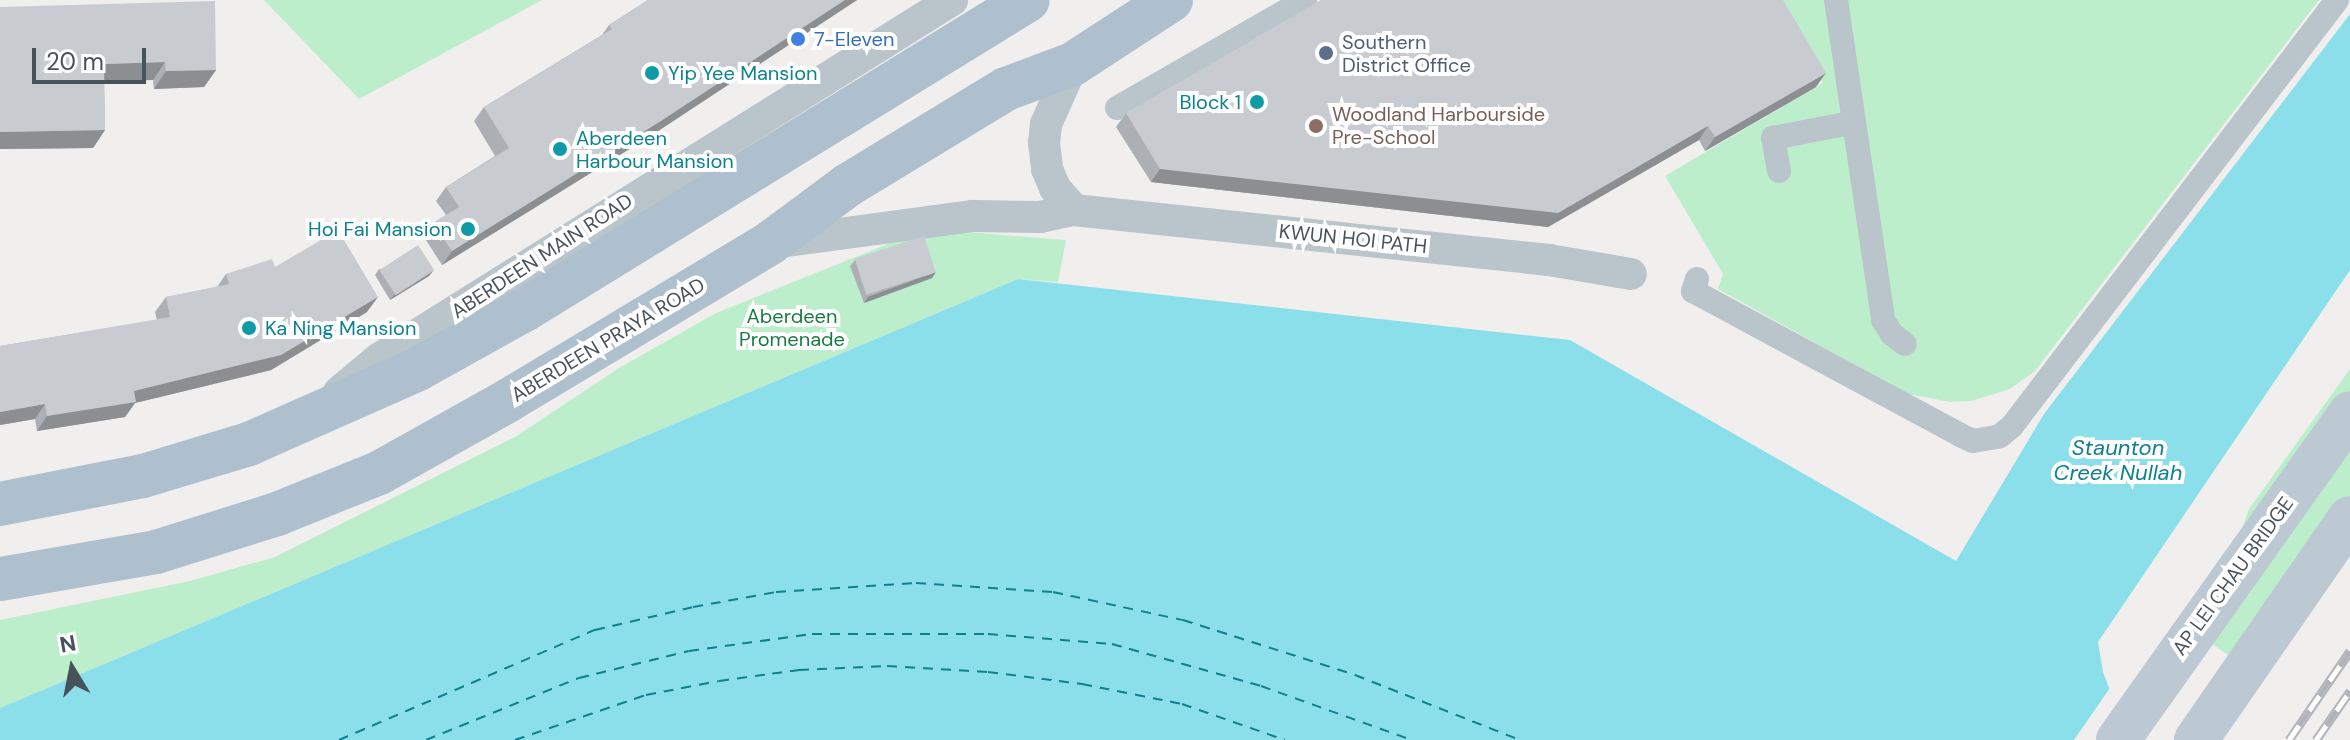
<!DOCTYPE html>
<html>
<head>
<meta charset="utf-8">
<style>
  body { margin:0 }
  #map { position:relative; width:2350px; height:740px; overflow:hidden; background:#f1eeee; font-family:"DM Sans",sans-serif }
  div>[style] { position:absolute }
  .green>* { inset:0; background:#bdeecc }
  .water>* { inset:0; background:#8adfeb }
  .pier>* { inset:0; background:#f1eeee }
  .ferry>* { height:2px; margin-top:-1px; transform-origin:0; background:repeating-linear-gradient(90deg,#0e8090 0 10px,transparent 0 18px) }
  .pedestrian>* { height:24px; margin:-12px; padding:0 12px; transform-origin:12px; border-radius:12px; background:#bac4cb }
  .minor>* { height:32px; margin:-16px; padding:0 16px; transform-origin:16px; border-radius:16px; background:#bac4cb }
  .secondary>* { height:44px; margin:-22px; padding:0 22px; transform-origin:22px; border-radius:22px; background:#bcc8d2 }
  .primary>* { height:44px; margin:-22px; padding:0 22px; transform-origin:22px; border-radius:22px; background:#aec0cd }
  .rail>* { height:9px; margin-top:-4.5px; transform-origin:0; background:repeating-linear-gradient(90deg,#fff 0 18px,#b0b4b9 0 36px); box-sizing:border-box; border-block:2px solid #b0b4b9 }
  .wall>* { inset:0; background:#acafb4 }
  .shaded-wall>* { inset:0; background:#8c8f92 }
  .building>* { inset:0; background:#c8ccd1; transform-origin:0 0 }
  .dots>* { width:22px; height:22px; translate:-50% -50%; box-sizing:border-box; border:4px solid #fff; border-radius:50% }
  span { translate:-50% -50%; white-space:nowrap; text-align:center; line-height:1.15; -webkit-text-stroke:8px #fff; paint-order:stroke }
  .shop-label { font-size:20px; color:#366cbe }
  .left { translate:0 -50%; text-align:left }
  .service-label { font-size:20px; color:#4e5e75 }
  .culture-label { font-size:20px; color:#0d838f }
  .right { translate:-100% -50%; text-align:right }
  .education-label { font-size:20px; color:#785e54 }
  .street-label { font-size:20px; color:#47535b }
  .park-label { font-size:20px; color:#187c42 }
  .water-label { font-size:22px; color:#0e8090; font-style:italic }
  .north { position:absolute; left:32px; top:628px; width:80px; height:80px; -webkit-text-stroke:6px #fff; paint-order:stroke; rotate:350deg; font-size:22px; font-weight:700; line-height:32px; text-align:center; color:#47535b }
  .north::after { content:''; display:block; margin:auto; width:28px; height:36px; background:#47535b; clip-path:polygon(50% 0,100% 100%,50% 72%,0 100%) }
  .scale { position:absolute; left:32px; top:48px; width:114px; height:36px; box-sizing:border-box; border:4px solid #47535b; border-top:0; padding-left:10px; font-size:24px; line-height:28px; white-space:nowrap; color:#47535b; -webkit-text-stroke:6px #fff; paint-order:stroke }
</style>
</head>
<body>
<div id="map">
  <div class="green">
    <div style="clip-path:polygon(264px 0,542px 0,359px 99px)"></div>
    <div style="clip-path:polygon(1775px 0,2319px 0,2035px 371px,2010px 389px,1971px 401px,1950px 402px,1908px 394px,1718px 289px,1723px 274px,1665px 176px,1823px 83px)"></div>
    <div style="clip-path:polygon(966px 232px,1066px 240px,1058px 282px,1018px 279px,0 708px,0 620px,190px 581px,275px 557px,515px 437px,619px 368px,716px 313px,893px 242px)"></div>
    <div style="clip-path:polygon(2350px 369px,2350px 514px,2246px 667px,2181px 623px,2233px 553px,2249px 509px)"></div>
  </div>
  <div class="water">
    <div style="clip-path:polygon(2350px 14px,2350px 270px,2098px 642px,2103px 672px,2124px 728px,2135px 740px,0 740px,0 708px,1018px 279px,1570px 340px,1956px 561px,2044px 414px)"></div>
  </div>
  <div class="pier">
    <div style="clip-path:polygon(2112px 685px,2127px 726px,2139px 740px,2074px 740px)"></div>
  </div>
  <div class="ferry">
    <div style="left:339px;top:740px;width:279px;rotate:-23.3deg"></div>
    <div style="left:595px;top:630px;width:101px;rotate:-13.2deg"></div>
    <div style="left:693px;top:607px;width:84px;rotate:-10.2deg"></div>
    <div style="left:776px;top:592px;width:140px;rotate:-3.7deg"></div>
    <div style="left:916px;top:583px;width:137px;rotate:3.8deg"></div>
    <div style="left:1053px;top:592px;width:133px;rotate:12.2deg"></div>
    <div style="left:1183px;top:620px;width:181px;rotate:17.7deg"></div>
    <div style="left:1355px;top:675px;width:177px;rotate:21.5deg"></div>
    <div style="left:426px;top:740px;width:165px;rotate:-22.1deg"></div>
    <div style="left:579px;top:678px;width:113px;rotate:-13.8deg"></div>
    <div style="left:689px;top:651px;width:124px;rotate:-7.9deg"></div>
    <div style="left:812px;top:634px;width:176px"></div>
    <div style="left:988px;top:634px;width:124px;rotate:4.6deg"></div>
    <div style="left:1112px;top:644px;width:155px;rotate:15.7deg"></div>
    <div style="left:1261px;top:686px;width:160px;rotate:19.7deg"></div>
    <div style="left:515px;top:740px;width:139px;rotate:-19deg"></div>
    <div style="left:646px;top:695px;width:74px;rotate:-10.9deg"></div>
    <div style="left:719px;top:681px;width:81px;rotate:-7.8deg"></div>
    <div style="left:799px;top:670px;width:88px;rotate:-2.6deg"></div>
    <div style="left:887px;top:666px;width:101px;rotate:3.4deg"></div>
    <div style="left:988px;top:672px;width:95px;rotate:7.3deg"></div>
    <div style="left:1082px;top:684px;width:102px;rotate:11.3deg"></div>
    <div style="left:1182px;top:704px;width:109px;rotate:19.3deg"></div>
  </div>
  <div class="pedestrian">
    <div style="left:1836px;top:0;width:323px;rotate:81.6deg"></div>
    <div style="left:1883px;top:320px;width:17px;rotate:57deg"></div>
    <div style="left:1892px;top:334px;width:16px;rotate:38deg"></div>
    <div style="left:1117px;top:108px;width:217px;rotate:-29.9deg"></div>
    <div style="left:1779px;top:171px;width:34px;rotate:-100deg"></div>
    <div style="left:1773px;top:138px;width:79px;rotate:-10.9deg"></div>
    <div style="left:1697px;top:279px;width:13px;rotate:108deg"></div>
    <div style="left:1693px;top:291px;width:303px;rotate:28.3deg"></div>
    <div style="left:1960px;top:435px;width:14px;rotate:25deg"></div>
    <div style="left:1973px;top:441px;width:27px;rotate:-10deg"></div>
    <div style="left:2000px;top:436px;width:16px;rotate:-40deg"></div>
    <div style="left:2012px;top:426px;width:536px;rotate:-52.66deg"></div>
  </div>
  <div class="minor">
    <div style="left:1073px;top:64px;width:66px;rotate:114.2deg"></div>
    <div style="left:1046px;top:124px;width:19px;rotate:96deg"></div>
    <div style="left:1044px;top:143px;width:26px;rotate:83deg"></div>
    <div style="left:1047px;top:169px;width:21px;rotate:67deg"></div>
    <div style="left:1055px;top:188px;width:29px;rotate:49deg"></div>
    <div style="left:772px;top:243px;width:203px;rotate:-7.7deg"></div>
    <div style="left:973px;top:216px;width:67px;rotate:0.9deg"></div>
    <div style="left:1040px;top:217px;width:35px;rotate:-12deg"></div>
    <div style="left:1074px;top:210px;width:478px;rotate:6deg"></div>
    <div style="left:1549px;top:260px;width:83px;rotate:9.7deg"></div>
    <div style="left:339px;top:392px;width:53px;rotate:-39.7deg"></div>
    <div style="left:380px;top:358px;width:675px;rotate:-32.04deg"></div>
  </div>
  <div class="secondary">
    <div style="left:2118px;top:740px;width:401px;rotate:-54.6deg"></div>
    <div style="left:2196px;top:740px;width:270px;rotate:-55.3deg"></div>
  </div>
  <div class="primary">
    <div style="left:0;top:504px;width:146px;rotate:-11.1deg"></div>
    <div style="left:143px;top:476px;width:111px;rotate:-16.8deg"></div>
    <div style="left:249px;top:444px;width:185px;rotate:-23.9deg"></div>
    <div style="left:418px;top:369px;width:124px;rotate:-29.1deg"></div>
    <div style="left:526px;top:309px;width:589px;rotate:-31.61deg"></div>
    <div style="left:0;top:579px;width:158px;rotate:-9.8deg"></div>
    <div style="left:156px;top:552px;width:127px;rotate:-17.4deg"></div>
    <div style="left:277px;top:514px;width:110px;rotate:-21.9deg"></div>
    <div style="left:379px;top:473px;width:149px;rotate:-29.3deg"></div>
    <div style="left:509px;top:400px;width:305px;rotate:-31deg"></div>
    <div style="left:770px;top:243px;width:97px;rotate:-36.6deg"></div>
    <div style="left:848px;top:185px;width:185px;rotate:-31.3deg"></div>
    <div style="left:1006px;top:89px;width:72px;rotate:-20.5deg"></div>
    <div style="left:1073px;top:64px;width:117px;rotate:-33.1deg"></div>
  </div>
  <div class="rail">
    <div style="left:2289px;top:740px;width:108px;rotate:-55.6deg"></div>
    <div style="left:2316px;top:740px;width:60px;rotate:-55.2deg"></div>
  </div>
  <div class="wall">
    <div style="clip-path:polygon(648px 0,857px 0,652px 135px,442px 265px,424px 237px,433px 223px,446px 215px,436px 201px,446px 187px,495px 156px,474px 121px,484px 107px,602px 35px,609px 25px)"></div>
    <div style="clip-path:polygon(0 7px,216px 70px,204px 87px,154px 89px,153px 80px,104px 81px,105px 130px,93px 148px,0 149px)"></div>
    <div style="clip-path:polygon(1816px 87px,1705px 151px,1699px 140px,1548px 227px,1151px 182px,1116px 127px,1126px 113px)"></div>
    <div style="clip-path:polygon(855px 260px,932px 278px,864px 303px,850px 266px)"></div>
    <div style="clip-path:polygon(275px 267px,367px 312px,271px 370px,135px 403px,125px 417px,37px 431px,35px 419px,0 425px,0 346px,157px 320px,155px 312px,166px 297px,217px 287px,226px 274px)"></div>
    <div style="clip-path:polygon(379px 269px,429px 276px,390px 300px,375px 275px)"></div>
  </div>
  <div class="shaded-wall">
    <div style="clip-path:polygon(845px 0,857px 0,652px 135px,442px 265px,452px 251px)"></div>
    <div style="clip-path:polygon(165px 62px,153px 80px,92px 81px,104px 64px)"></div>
    <div style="clip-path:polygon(216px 70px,204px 87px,154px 89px,166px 71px)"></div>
    <div style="clip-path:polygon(1826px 73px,1816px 87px,1705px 151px,1715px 137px)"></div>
    <div style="clip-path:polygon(1708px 126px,1699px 140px,1548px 227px,1151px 182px,1160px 169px)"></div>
    <div style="clip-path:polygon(105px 130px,93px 148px,0 149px,0 132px)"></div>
    <div style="clip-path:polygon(434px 270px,429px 276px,390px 300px,395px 294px)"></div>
    <div style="clip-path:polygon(936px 272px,932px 278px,864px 303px,868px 297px)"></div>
    <div style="clip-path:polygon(378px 297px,367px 312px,271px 370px,135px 403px,125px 417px,37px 431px,47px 416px,134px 391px)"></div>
    <div style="clip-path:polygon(45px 404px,35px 419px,0 425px,0 412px)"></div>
  </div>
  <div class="building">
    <div style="clip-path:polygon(648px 0,845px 0,661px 121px,452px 251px,433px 223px,459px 207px,446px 187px,509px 148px,484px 107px,612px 29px,609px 25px)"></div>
    <div style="clip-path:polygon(1321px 0,1783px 0,1826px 73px,1715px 137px,1708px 126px,1558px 213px,1160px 169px,1126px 113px)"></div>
    <div style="clip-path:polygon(215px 1px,216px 70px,166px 71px,165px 62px,104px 64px,105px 130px,0 132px,0 7px)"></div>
    <div style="clip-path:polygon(338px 230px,378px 297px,281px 355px,134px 391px,136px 402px,47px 416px,45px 404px,0 412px,0 346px,170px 317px,166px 297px,229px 284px,226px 274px,272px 259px,275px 267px)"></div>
    <div style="left:924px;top:236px;width:38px;height:73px;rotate:72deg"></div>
    <div style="left:418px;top:245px;width:30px;height:46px;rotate:57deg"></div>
  </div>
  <div class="dots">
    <div style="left:798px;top:39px;background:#3f7fe0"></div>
    <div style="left:1326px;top:53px;background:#5c6f8a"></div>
    <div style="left:652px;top:73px;background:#0f9aa8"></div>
    <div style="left:1257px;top:102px;background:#0f9aa8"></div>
    <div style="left:1316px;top:126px;background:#8d6e63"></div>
    <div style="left:560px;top:149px;background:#0f9aa8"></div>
    <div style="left:468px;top:229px;background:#0f9aa8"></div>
    <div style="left:249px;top:328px;background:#0f9aa8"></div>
  </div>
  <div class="shop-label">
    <span class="left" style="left:814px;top:39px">7-Eleven</span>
  </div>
  <div class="service-label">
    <span class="left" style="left:1342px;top:54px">Southern<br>District Office</span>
  </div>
  <div class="culture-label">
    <span class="left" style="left:668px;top:73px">Yip Yee Mansion</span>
    <span class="right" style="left:1241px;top:102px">Block 1</span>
    <span class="left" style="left:576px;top:150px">Aberdeen<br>Harbour Mansion</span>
    <span class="right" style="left:452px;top:229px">Hoi Fai Mansion</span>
    <span class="left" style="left:265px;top:328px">Ka Ning Mansion</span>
  </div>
  <div class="education-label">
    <span class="left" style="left:1332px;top:126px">Woodland Harbourside<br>Pre-School</span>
  </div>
  <div class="street-label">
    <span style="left:1353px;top:239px;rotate:6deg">KWUN HOI PATH</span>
    <span style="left:542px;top:256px;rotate:-33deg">ABERDEEN MAIN ROAD</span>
    <span style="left:608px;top:340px;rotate:-31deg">ABERDEEN PRAYA ROAD</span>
    <span style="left:2233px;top:576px;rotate:-54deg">AP LEI CHAU BRIDGE</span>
  </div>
  <div class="park-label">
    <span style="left:792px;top:328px">Aberdeen<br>Promenade</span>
  </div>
  <div class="water-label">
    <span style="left:2118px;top:460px">Staunton<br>Creek Nullah</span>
  </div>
  <div class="north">N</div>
  <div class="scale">20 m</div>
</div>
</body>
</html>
